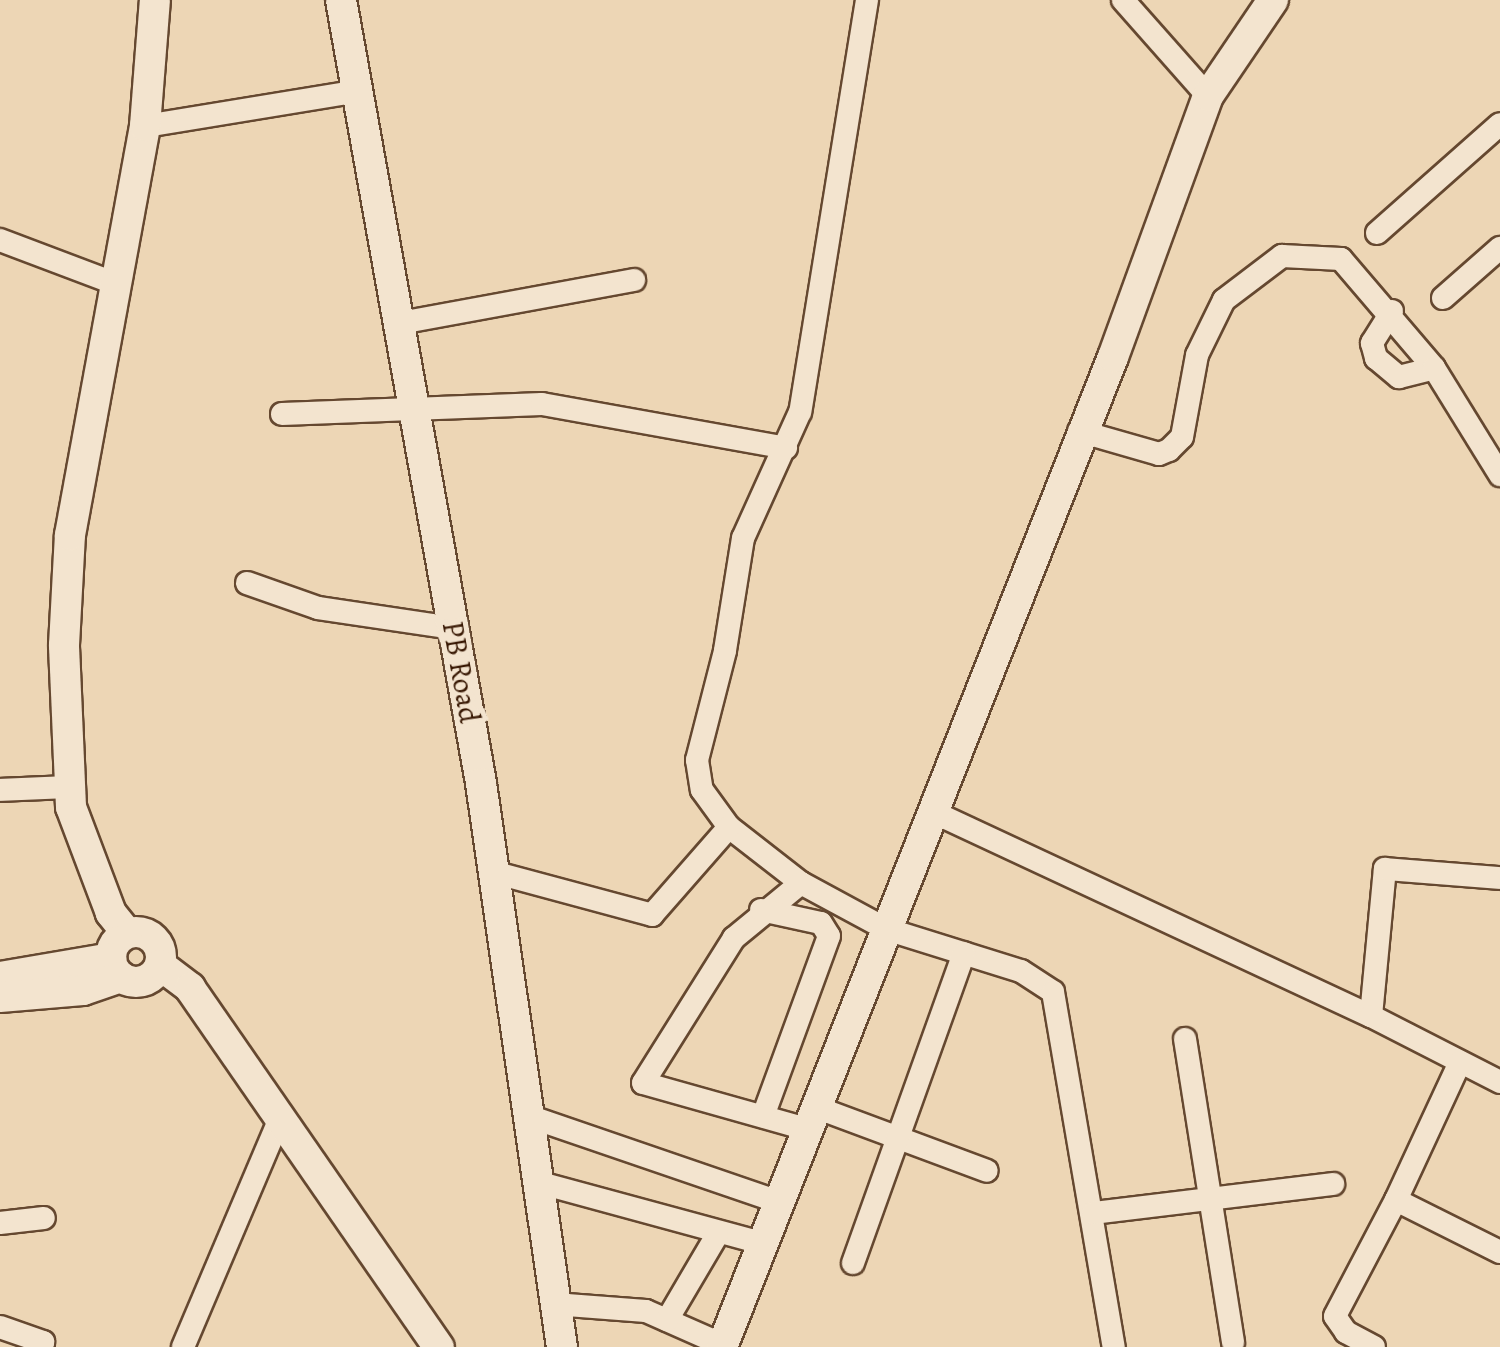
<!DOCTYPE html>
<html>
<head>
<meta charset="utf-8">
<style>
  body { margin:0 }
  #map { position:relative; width:1500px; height:1347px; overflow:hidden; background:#edd6b5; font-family:Alegreya,serif }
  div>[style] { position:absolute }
  .roads { filter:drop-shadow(2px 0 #654830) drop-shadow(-2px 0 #654830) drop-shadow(0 2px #654830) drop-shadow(0 -2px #654830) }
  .street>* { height:22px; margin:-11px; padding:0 11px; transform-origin:11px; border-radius:11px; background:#f3e4cf }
  .secondary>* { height:30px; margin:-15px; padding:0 15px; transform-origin:15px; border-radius:15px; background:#f3e4cf }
  .secondary>.ring { margin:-15px; padding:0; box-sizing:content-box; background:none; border:30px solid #f3e4cf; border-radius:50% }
  span { translate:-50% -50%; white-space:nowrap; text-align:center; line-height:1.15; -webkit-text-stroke:10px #f3e4cf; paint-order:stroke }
  .street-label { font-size:30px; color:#381803 }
</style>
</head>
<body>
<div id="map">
  <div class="roads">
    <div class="street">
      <div style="left:867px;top:0;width:417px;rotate:99.2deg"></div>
      <div style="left:800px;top:412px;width:138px;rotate:114.3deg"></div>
      <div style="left:743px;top:538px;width:114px;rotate:99.1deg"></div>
      <div style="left:725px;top:651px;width:113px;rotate:104.4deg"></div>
      <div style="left:697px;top:760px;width:30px;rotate:81deg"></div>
      <div style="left:702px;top:790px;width:46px;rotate:53.9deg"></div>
      <div style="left:729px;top:827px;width:91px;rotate:37.9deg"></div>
      <div style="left:801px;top:883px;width:97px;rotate:28.4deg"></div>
      <div style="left:886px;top:929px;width:141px;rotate:17.3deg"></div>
      <div style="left:1021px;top:971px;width:38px;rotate:33deg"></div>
      <div style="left:1053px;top:992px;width:360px;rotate:80.3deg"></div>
      <div style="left:1123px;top:0;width:128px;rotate:48.5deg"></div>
      <div style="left:145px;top:126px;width:216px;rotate:-9.3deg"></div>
      <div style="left:1377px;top:233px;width:164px;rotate:-41.5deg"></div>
      <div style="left:0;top:240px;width:127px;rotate:20.7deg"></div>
      <div style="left:1443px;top:298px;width:76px;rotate:-41.3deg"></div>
      <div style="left:1392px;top:311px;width:38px;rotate:122deg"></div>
      <div style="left:1372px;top:343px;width:16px;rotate:75deg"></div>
      <div style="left:1376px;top:358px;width:30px;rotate:40deg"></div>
      <div style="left:1399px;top:377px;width:36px;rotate:-14deg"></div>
      <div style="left:400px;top:323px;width:238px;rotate:-10.4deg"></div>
      <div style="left:282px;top:414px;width:260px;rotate:-2.2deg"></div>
      <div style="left:542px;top:404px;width:248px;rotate:10.2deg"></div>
      <div style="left:1079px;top:431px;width:83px;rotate:16deg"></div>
      <div style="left:1159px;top:454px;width:11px;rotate:-22deg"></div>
      <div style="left:1169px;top:450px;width:18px;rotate:-45deg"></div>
      <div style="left:1182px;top:437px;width:83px;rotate:-79.6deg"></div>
      <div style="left:1197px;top:355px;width:61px;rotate:-63.9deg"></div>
      <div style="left:1224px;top:300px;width:73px;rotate:-37.2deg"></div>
      <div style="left:1282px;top:256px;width:59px;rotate:2.9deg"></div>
      <div style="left:1341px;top:259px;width:143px;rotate:49.5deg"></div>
      <div style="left:1434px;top:368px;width:126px;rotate:58.3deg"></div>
      <div style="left:247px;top:583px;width:75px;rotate:19.4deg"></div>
      <div style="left:318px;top:608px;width:137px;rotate:8.4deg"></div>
      <div style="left:0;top:790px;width:69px;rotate:-2.5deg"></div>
      <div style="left:931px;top:811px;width:485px;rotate:25deg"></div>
      <div style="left:1371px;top:1016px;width:148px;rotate:-84.6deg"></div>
      <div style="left:1385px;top:869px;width:115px;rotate:4.5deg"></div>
      <div style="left:493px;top:872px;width:165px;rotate:15.1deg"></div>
      <div style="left:652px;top:915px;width:117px;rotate:-48.8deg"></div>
      <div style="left:801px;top:883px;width:87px;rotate:140.6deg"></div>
      <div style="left:734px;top:938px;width:171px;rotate:122.1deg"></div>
      <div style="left:643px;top:1083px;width:173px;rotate:15.7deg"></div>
      <div style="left:761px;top:910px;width:61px;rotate:12.2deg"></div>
      <div style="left:821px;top:923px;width:15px;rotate:58deg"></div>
      <div style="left:829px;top:936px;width:192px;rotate:110.1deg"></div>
      <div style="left:1371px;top:1016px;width:145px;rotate:27.1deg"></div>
      <div style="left:1185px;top:1039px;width:307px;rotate:81deg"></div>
      <div style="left:818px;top:1108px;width:180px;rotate:20.4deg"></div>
      <div style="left:528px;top:1116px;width:268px;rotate:18.9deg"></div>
      <div style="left:537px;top:1182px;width:236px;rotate:15.2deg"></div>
      <div style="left:1396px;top:1200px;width:152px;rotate:-65.1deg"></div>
      <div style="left:1093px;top:1213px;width:242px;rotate:-6.9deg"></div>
      <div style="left:0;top:1223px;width:44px;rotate:-6.5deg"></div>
      <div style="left:853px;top:1263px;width:329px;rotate:-70.3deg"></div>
      <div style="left:554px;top:1304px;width:92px;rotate:4.4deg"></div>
      <div style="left:646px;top:1311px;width:84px;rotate:23.8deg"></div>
      <div style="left:667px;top:1320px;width:99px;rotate:-59.5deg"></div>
      <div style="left:0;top:1327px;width:46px;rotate:19.2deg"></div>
      <div style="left:43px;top:1342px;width:6px;rotate:121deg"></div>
      <div style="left:183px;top:1347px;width:249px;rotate:-67deg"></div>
      <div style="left:1374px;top:1347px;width:32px;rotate:-152deg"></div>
      <div style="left:1346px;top:1332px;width:19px;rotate:-125deg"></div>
      <div style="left:1335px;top:1316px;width:131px;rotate:-62.3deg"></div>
      <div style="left:1396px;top:1200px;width:116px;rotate:26.6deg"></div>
    </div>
    <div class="secondary">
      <div style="left:341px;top:0;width:795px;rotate:79.86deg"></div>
      <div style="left:481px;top:783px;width:570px;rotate:81.83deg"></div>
      <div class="ring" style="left:111px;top:932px;width:20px;height:20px"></div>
      <div style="left:127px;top:933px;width:26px;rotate:-129deg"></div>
      <div style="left:111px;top:913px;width:113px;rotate:-110.7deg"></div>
      <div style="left:71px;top:807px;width:162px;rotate:-92.5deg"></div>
      <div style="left:64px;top:645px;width:110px;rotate:-86.9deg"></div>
      <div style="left:70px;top:535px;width:416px;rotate:-79.6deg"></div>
      <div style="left:145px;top:126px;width:126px;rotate:-85.5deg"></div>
      <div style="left:160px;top:965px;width:38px;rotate:37deg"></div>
      <div style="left:190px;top:988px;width:437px;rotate:55.3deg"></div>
      <div style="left:0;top:977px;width:113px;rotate:-9.7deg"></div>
      <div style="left:0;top:997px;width:83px;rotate:-4.8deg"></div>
      <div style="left:83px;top:990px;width:40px;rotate:-18.9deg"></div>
      <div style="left:722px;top:1347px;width:1064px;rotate:-68.45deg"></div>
      <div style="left:1113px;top:357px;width:278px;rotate:-70deg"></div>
      <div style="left:1208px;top:96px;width:116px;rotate:-55.9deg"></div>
    </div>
  </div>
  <div class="street-label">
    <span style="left:461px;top:672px;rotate:80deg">PB Road</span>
  </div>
</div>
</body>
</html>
